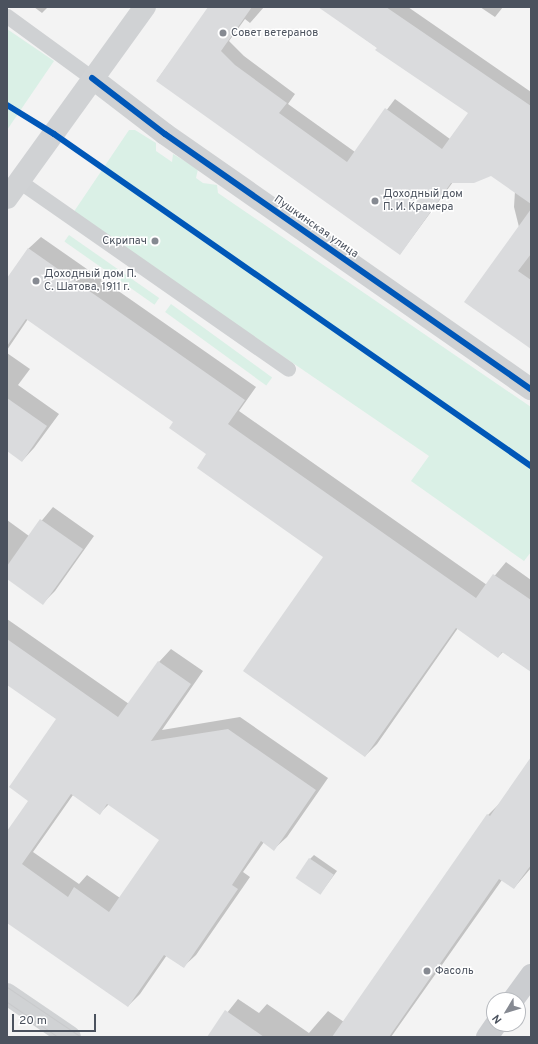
<!DOCTYPE html>
<html>
<head>
<meta charset="utf-8">
<style>
  body { margin:0 }
  #map { position:relative; width:538px; height:1044px; overflow:hidden; background:#f3f3f3; font-family:Overpass,sans-serif }
  div>[style] { position:absolute }
  .green>* { inset:0; background:#daf0e6; transform-origin:0 0 }
  .shadow>* { inset:0; background:#0003 }
  .building>* { inset:0; background:#dadbdd; transform-origin:0 0 }
  .service>* { height:15px; margin:-7.5px; padding:0 7.5px; transform-origin:7.5px; border-radius:7.5px; background:#cfd1d3 }
  .minor>* { height:22px; margin:-11px; padding:0 11px; transform-origin:11px; border-radius:11px; background:#cfd1d3 }
  .secondary>* { height:22px; margin:-11px; padding:0 11px; transform-origin:11px; border-radius:11px; background:#d0d2d4 }
  .primary>* { height:22px; margin:-11px; padding:0 11px; transform-origin:11px; border-radius:11px; background:#cbcdd0 }
  .tram>* { height:1px; margin:-0.5px; padding:0 0.5px; transform-origin:0.5px; border-radius:0.5px; background:#c9cacc }
  .cycleway>* { height:6px; margin:-3px; padding:0 3px; transform-origin:3px; border-radius:3px; background:#0057b8 }
  .dots>* { width:11px; height:11px; translate:-50% -50%; box-sizing:border-box; border:2px solid #fff; border-radius:50% }
  span { translate:-50% -50%; white-space:nowrap; text-align:center; line-height:1.15; -webkit-text-stroke:3px #fff; paint-order:stroke }
  .poi-label { font-size:11px; color:#4b525e }
  .left { translate:0 -50%; text-align:left }
  .right { translate:-100% -50%; text-align:right }
  .street-label { font-size:11px; color:#4b525e }
  .frame { position:absolute; inset:0; border:8px solid #4b525e; pointer-events:none }
  .north { position:absolute; left:486px; top:992px; width:40px; height:40px; box-sizing:border-box; background:#fff; border:1px solid #b7babf; border-radius:50%; rotate:232deg; font-size:11px; font-weight:700; line-height:16px; text-align:center; color:#4b525e }
  .north::after { content:''; display:block; margin:auto; width:14px; height:18px; background:#868a92; clip-path:polygon(50% 0,100% 100%,50% 72%,0 100%) }
  .scale { position:absolute; left:12px; top:1014px; width:84px; height:18px; box-sizing:border-box; border:2px solid #4b525e; border-top:0; padding-left:5px; font-size:12px; line-height:14px; white-space:nowrap; color:#4b525e; -webkit-text-stroke:3px #fff; paint-order:stroke }
</style>
</head>
<body>
<div id="map">
  <div class="green">
    <div style="clip-path:polygon(7px 29px,54px 61px,7px 130px)"></div>
    <div style="clip-path:polygon(129px 130px,135px 130px,156px 143px,156px 151px,172px 162px,173px 154px,198px 169px,196px 178px,203px 183px,217px 185px,218px 193px,531px 407px,531px 552px,524px 561px,411px 481px,429px 456px,73px 213px)"></div>
    <div style="left:69px;top:235px;width:110px;height:8px;rotate:35deg"></div>
    <div style="left:171px;top:304px;width:125px;height:10px;rotate:36deg"></div>
  </div>
  <div class="shadow">
    <div style="clip-path:polygon(34px 7px,48px 7px,42px 13px)"></div>
    <div style="clip-path:polygon(210px 7px,264px 7px,250px 23px,245px 19px,229px 41px,244px 56px,295px 94px,288px 104px,355px 152px,395px 99px,450px 139px,469px 113px,320px 7px,408px 7px,531px 92px,531px 348px,466px 301px,519px 227px,514px 207px,515px 191px,491px 175px,453px 182px,400px 254px,157px 80px)"></div>
    <div style="clip-path:polygon(480px 7px,503px 7px,495px 17px)"></div>
    <div style="clip-path:polygon(41px 237px,256px 387px,239px 411px,487px 585px,506px 562px,531px 580px,531px 671px,503px 652px,498px 657px,458px 628px,377px 744px,365px 756px,324px 557px,175px 422px,28px 319px,7px 350px,7px 280px,28px 249px)"></div>
    <div style="clip-path:polygon(7px 353px,30px 369px,18px 385px,59px 414px,34px 448px,22px 461px,7px 450px)"></div>
    <div style="clip-path:polygon(53px 507px,94px 536px,55px 591px,43px 603px,7px 578px,7px 520px,29px 536px)"></div>
    <div style="clip-path:polygon(evenodd,7px 619px,129px 704px,159px 662px,171px 649px,203px 671px,162px 730px,240px 717px,328px 778px,287px 837px,274px 849px,264px 842px,243px 872px,250px 877px,196px 955px,183px 967px,167px 955px,140px 994px,128px 1006px,7px 922px,7px 833px,29px 801px,57px 719px,7px 684px,7px 619px,73px 795px,100px 813px,109px 804px,161px 840px,120px 898px,87px 875px,79px 884px,33px 852px,73px 795px)"></div>
    <div style="clip-path:polygon(531px 758px,531px 868px,514px 888px,502px 880px,391px 1037px,208px 1037px,238px 999px,259px 1013px,267px 1004px,309px 1033px,328px 1011px,344px 1022px,488px 815px,500px 803px)"></div>
    <div style="clip-path:polygon(314px 855px,337px 871px,323px 890px,310px 859px)"></div>
  </div>
  <div class="building">
    <div style="clip-path:polygon(208px 7px,252px 7px,221px 51px,235px 65px,287px 103px,279px 113px,347px 162px,385px 108px,442px 149px,468px 113px,375px 50px,377px 48px,318px 7px,386px 7px,531px 106px,531px 204px,491px 176px,474px 183px,451px 183px,400px 255px,156px 81px)"></div>
    <div style="clip-path:polygon(531px 209px,531px 254px,518px 271px,531px 280px,531px 349px,464px 302px)"></div>
    <div style="clip-path:polygon(28px 248px,245px 400px,228px 424px,476px 598px,493px 574px,531px 600px,531px 672px,502px 652px,498px 658px,456px 628px,365px 757px,243px 671px,323px 557px,197px 468px,206px 454px,169px 428px,173px 422px,26px 319px,7px 346px,7px 278px)"></div>
    <div style="clip-path:polygon(7px 398px,47px 426px,22px 462px,7px 451px)"></div>
    <div style="clip-path:polygon(40px 519px,83px 549px,43px 605px,7px 579px,7px 566px)"></div>
    <div style="clip-path:polygon(evenodd,7px 639px,118px 717px,158px 661px,191px 684px,151px 741px,228px 729px,316px 790px,274px 851px,261px 841px,232px 885px,238px 889px,184px 968px,164px 955px,128px 1007px,7px 923px,7px 831px,28px 801px,9px 787px,56px 719px,7px 685px,7px 639px,71px 794px,100px 815px,107px 804px,159px 840px,109px 912px,74px 887px,68px 897px,22px 864px,71px 794px)"></div>
    <div style="clip-path:polygon(531px 757px,531px 865px,520px 880px,514px 889px,499px 879px,389px 1037px,332px 1037px,487px 814px,490px 816px)"></div>
    <div style="left:309px;top:858px;width:30px;height:24px;rotate:34deg"></div>
    <div style="clip-path:polygon(225px 1010px,264px 1037px,207px 1037px)"></div>
  </div>
  <div class="service">
    <div style="left:7px;top:16px;width:105px;rotate:36.1deg"></div>
    <div style="left:19px;top:181px;width:328px;rotate:34.9deg"></div>
  </div>
  <div class="minor">
    <div style="left:92px;top:78px;width:92px;rotate:37.5deg"></div>
    <div style="left:165px;top:134px;width:446px;rotate:34.9deg"></div>
  </div>
  <div class="secondary">
    <div style="left:7px;top:198px;width:236px;rotate:-54.2deg"></div>
    <div style="left:7px;top:994px;width:76px;rotate:34.3deg"></div>
  </div>
  <div class="primary">
    <div style="left:513px;top:1000px;width:31px;rotate:-54deg"></div>
    <div style="left:487px;top:1037px;width:16px;rotate:-55deg"></div>
  </div>
  <div class="tram">
    <div style="left:7px;top:987px;width:89px;rotate:34deg"></div>
    <div style="left:7px;top:1002px;width:62px;rotate:34.5deg"></div>
  </div>
  <div class="cycleway">
    <div style="left:92px;top:78px;width:92px;rotate:37.5deg"></div>
    <div style="left:165px;top:134px;width:446px;rotate:34.9deg"></div>
    <div style="left:7px;top:105px;width:55px;rotate:31.7deg"></div>
    <div style="left:54px;top:134px;width:581px;rotate:34.84deg"></div>
  </div>
  <div class="dots">
    <div style="left:223px;top:33px;background:#868a92"></div>
    <div style="left:375px;top:201px;background:#868a92"></div>
    <div style="left:155px;top:241px;background:#868a92"></div>
    <div style="left:36px;top:281px;background:#868a92"></div>
    <div style="left:427px;top:971px;background:#868a92"></div>
  </div>
  <div class="poi-label">
    <span class="left" style="left:231px;top:33px">Совет ветеранов</span>
    <span class="left" style="left:383px;top:201px">Доходный дом<br>П. И. Крамера</span>
    <span class="right" style="left:147px;top:241px">Скрипач</span>
    <span class="left" style="left:44px;top:281px">Доходный дом П.<br>С. Шатова, 1911 г.</span>
    <span class="left" style="left:435px;top:971px">Фасоль</span>
  </div>
  <div class="street-label">
    <span style="left:316px;top:227px;rotate:35deg">Пушкинская улица</span>
  </div>
  <div class="frame"></div>
  <div class="north">N</div>
  <div class="scale">20 m</div>
</div>
</body>
</html>
